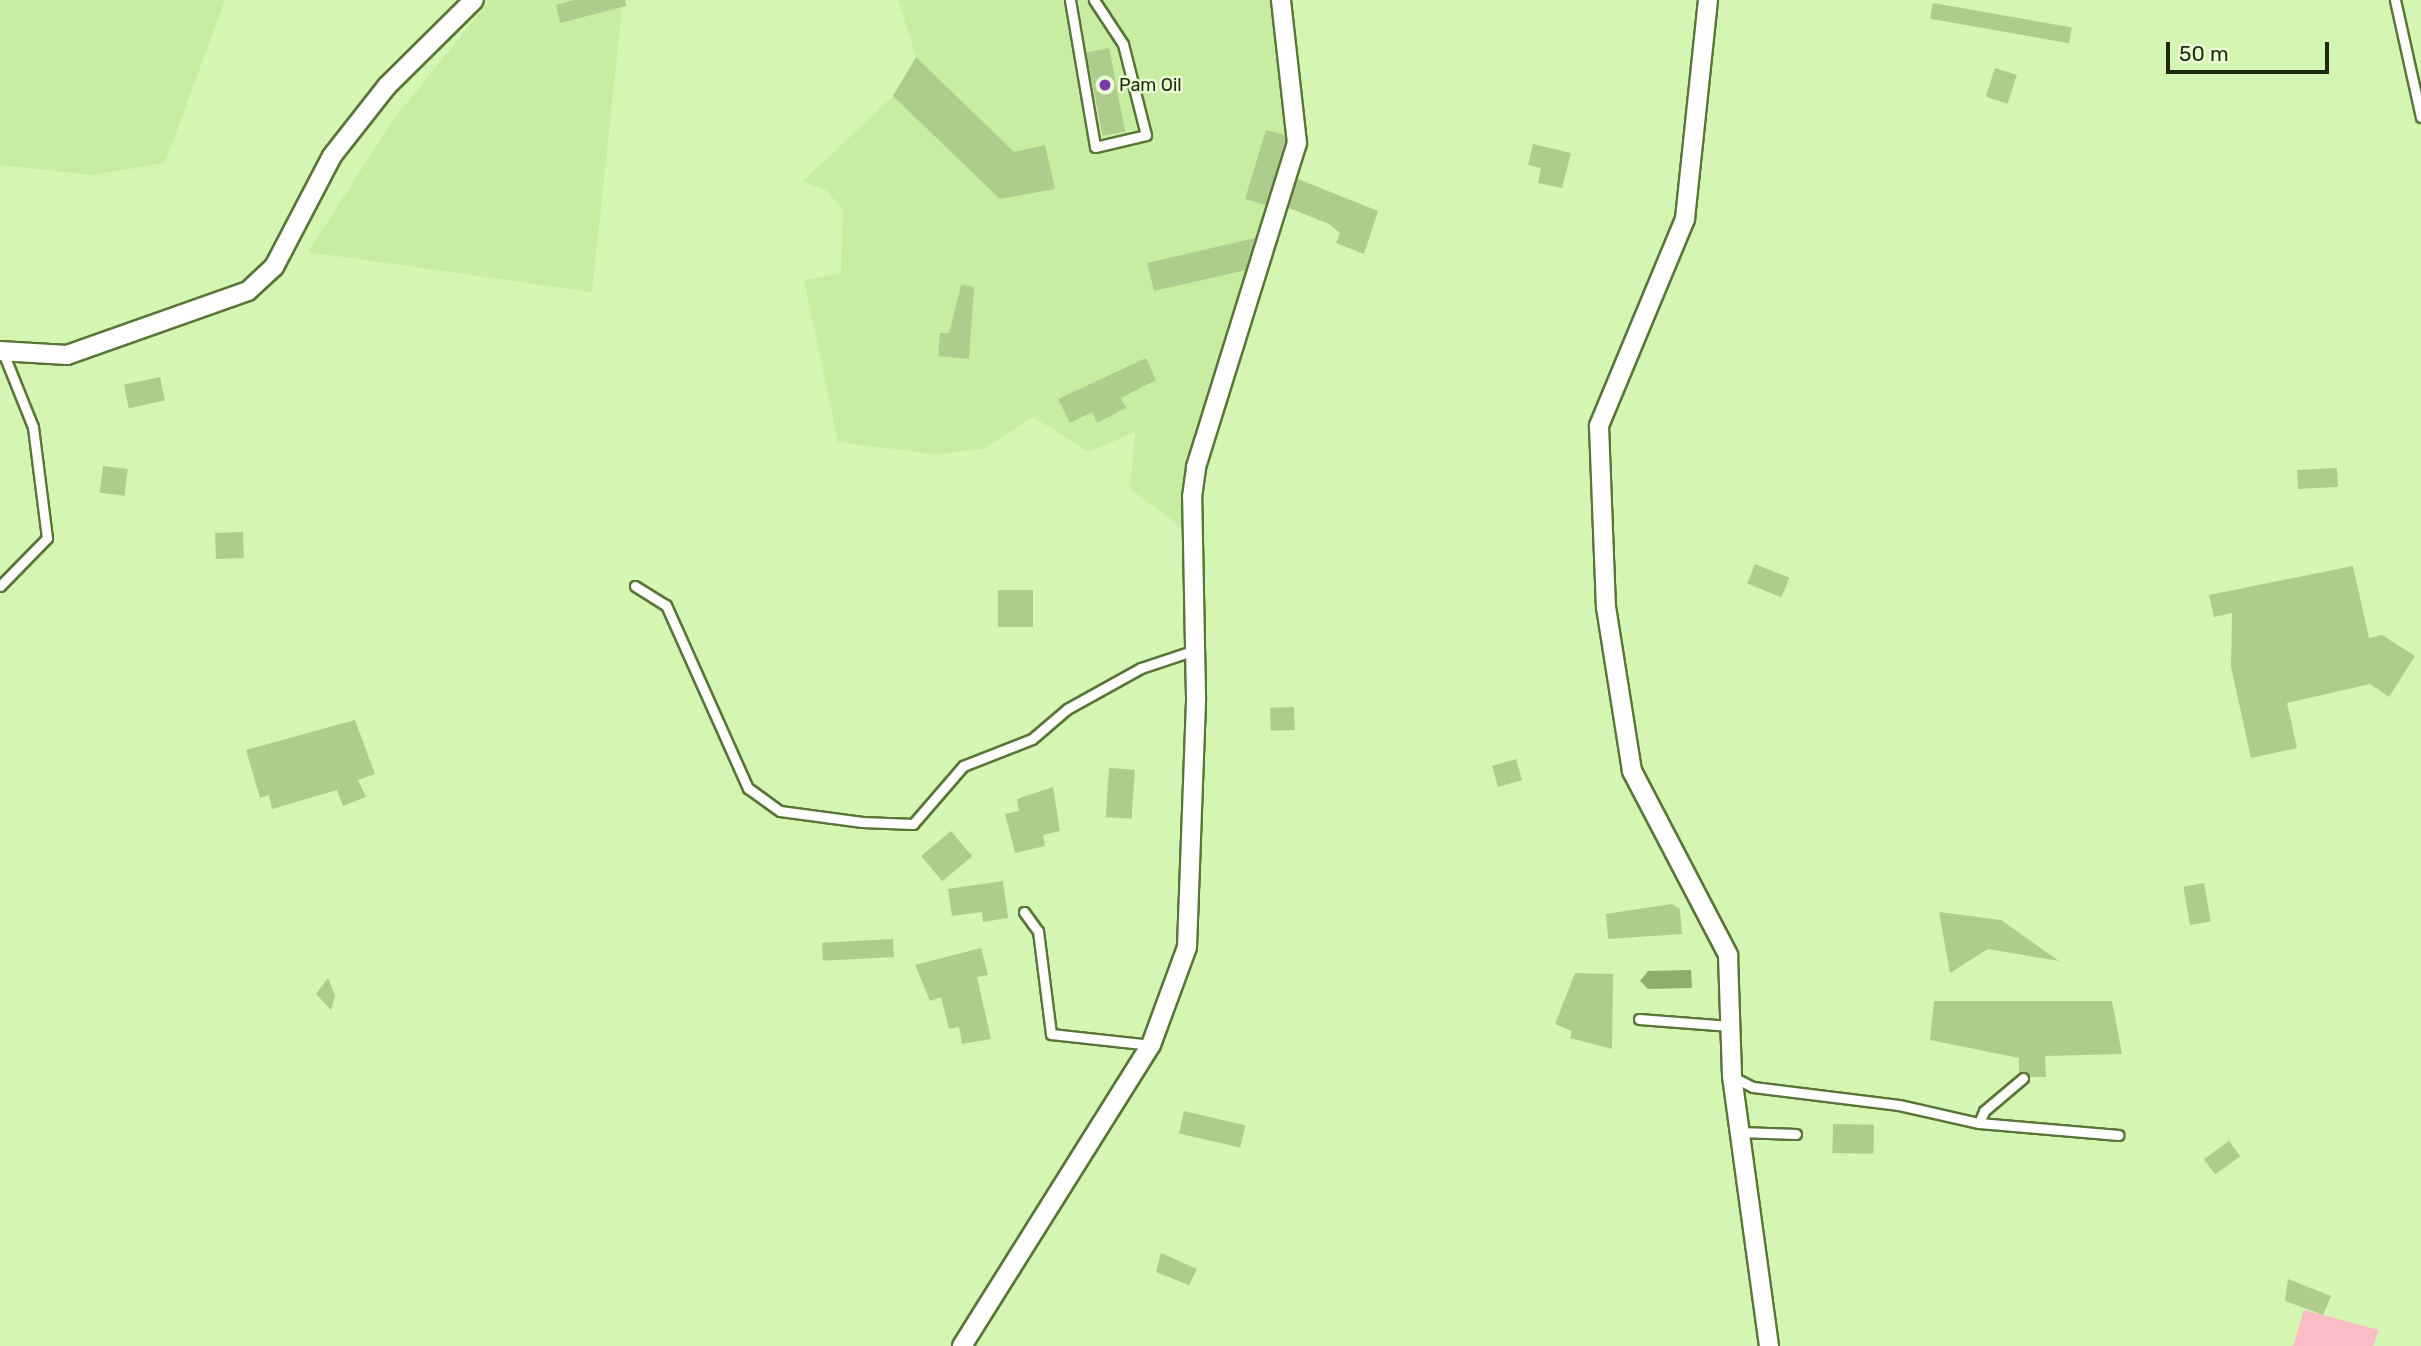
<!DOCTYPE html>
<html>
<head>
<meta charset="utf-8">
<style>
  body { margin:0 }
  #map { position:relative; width:2421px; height:1346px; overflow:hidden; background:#d5f6b2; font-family:Rubik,sans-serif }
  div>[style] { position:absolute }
  .built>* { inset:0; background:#c8eca1 }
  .green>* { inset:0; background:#fabdc5 }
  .water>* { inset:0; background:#8fad6d }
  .building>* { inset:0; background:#aecd8c; transform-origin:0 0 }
  .roads { filter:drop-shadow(2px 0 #597537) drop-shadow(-2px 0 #597537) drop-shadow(0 2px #597537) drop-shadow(0 -2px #597537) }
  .service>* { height:9px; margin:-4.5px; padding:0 4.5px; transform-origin:4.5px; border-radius:4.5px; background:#fff }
  .minor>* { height:18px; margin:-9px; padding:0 9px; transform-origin:9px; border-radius:9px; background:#fff }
  .dots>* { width:19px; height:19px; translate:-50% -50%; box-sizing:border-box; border:4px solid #eafed6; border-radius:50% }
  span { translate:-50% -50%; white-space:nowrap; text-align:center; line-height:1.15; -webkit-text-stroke:5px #eafed6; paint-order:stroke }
  .poi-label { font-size:18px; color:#1d280e }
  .left { translate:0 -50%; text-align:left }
  .scale { position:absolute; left:2166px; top:42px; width:163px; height:32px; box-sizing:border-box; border:4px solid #1d280e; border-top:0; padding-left:9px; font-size:21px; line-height:24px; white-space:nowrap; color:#1d280e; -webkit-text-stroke:5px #eafed6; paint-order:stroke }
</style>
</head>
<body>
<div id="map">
  <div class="built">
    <div style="clip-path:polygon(0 0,225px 0,165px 163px,93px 175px,0 165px)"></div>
    <div style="clip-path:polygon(490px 0,623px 0,592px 292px,308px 252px,393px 120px)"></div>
    <div style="clip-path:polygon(898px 0,1291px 0,1306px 141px,1202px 469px,1200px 528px,1183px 528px,1130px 489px,1135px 432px,1089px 452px,1033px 417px,983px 449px,935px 454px,838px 442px,804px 280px,841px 273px,843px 210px,826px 190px,802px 182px,893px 96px,916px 57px)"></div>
  </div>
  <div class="green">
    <div style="clip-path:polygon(2304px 1310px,2379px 1330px,2373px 1346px,2293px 1346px)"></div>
  </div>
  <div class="water">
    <div style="clip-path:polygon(1691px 970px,1692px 988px,1648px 989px,1640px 981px,1648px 971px)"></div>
  </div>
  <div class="building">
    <div style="clip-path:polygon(574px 0,625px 0,626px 6px,560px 23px,556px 5px)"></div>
    <div style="left:1933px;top:3px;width:141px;height:16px;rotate:10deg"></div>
    <div style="left:1109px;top:48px;width:85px;height:23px;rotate:79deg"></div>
    <div style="clip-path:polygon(916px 57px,1014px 152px,1045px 145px,1055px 189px,1000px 199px,893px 96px)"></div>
    <div style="left:1995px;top:68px;width:23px;height:30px;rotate:18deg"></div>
    <div style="clip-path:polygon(1266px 130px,1285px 135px,1285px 142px,1266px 205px,1245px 199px)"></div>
    <div style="clip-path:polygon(1533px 144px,1571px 153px,1562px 188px,1538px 183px,1541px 168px,1528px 165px)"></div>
    <div style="clip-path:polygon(1299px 173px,1298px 179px,1378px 211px,1364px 254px,1336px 243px,1340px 233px,1329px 224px,1289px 208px)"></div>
    <div style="clip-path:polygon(1255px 238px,1246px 270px,1154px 291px,1147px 263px)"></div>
    <div style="clip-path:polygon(961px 285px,974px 287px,969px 359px,938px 356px,940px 333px,949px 333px)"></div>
    <div style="clip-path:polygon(1146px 358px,1156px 380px,1121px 398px,1126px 408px,1097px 423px,1092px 412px,1070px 423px,1058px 399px)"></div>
    <div style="left:160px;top:377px;width:24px;height:37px;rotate:78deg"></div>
    <div style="left:103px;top:466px;width:25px;height:27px;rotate:7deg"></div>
    <div style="left:2337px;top:468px;width:19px;height:40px;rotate:87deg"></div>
    <div style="left:243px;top:532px;width:26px;height:28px;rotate:88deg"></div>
    <div style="left:1755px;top:564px;width:37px;height:21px;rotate:22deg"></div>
    <div style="clip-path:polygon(2353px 566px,2369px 638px,2382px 635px,2415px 656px,2389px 697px,2370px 684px,2287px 703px,2297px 748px,2251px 758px,2231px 667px,2232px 613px,2214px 617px,2209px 595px)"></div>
    <div style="left:998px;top:590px;width:35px;height:37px"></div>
    <div style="left:1294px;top:707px;width:23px;height:24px;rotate:88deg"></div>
    <div style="clip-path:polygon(355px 720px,375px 774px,358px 780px,366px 797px,343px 806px,337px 790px,272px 809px,269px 795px,260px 798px,246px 750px)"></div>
    <div style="left:1516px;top:759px;width:22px;height:25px;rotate:74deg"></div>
    <div style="left:1109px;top:768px;width:26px;height:49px;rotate:4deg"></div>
    <div style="clip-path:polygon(1053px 787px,1060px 831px,1043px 835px,1045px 846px,1015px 853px,1005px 814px,1019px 811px,1017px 799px)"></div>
    <div style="left:951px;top:831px;width:33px;height:39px;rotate:50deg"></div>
    <div style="clip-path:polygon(1003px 881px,1008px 918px,983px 922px,982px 912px,952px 916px,948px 889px)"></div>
    <div style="left:2204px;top:883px;width:39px;height:21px;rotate:80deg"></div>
    <div style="clip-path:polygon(1672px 904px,1680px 909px,1682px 934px,1608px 939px,1606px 914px)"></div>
    <div style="clip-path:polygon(1939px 912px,2001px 920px,2059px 961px,1988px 949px,1950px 973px)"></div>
    <div style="left:893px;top:939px;width:18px;height:71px;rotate:87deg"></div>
    <div style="clip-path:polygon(981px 948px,988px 975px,977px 977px,991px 1039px,962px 1044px,959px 1027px,949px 1029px,941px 997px,930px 1001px,915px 965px)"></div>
    <div style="clip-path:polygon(1575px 973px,1613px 974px,1612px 1049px,1570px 1038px,1572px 1031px,1555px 1024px)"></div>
    <div style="clip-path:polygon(328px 978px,335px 995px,331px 1010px,316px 994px)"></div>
    <div style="clip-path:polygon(1934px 1001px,2112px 1001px,2122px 1054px,2045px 1056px,2046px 1077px,2030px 1077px,2019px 1072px,2019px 1058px,1930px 1040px)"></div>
    <div style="left:1184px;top:1111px;width:63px;height:23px;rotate:13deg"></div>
    <div style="left:1833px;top:1124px;width:41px;height:29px;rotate:1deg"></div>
    <div style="left:2229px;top:1141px;width:19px;height:31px;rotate:54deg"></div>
    <div style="clip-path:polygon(1161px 1253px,1197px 1269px,1189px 1285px,1156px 1272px)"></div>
    <div style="clip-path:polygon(2288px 1279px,2331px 1296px,2323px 1315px,2285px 1301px)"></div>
  </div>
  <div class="roads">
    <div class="service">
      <div style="left:1070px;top:0;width:149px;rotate:80.3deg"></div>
      <div style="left:1095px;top:147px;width:52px;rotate:-13.2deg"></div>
      <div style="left:1146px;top:135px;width:94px;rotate:-104.2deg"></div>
      <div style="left:1123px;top:44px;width:53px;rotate:-123.4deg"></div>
      <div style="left:2395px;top:0;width:120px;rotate:77.5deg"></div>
      <div style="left:0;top:586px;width:67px;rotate:-45.6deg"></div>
      <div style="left:47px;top:538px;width:112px;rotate:-97.2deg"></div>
      <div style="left:33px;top:427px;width:78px;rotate:-111.9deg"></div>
      <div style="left:635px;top:586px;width:36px;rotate:32deg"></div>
      <div style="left:666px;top:605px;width:201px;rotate:65.9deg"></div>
      <div style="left:748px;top:788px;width:39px;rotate:36deg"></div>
      <div style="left:780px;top:811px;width:83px;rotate:7.6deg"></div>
      <div style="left:862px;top:822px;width:51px;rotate:2.2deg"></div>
      <div style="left:913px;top:824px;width:77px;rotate:-49.2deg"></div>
      <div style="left:963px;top:766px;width:74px;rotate:-21.4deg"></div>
      <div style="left:1032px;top:739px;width:46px;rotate:-40.6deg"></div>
      <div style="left:1067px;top:709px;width:85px;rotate:-29deg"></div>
      <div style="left:1141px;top:668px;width:57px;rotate:-18.4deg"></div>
      <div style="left:1024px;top:912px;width:24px;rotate:54deg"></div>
      <div style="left:1038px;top:931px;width:104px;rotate:82.8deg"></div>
      <div style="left:1051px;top:1034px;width:101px;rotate:6.3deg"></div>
      <div style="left:1639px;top:1019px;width:91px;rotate:4.4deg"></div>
      <div style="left:1733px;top:1077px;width:22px;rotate:27deg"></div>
      <div style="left:1753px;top:1087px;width:147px;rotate:7deg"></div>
      <div style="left:1899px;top:1105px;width:82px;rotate:12.7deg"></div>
      <div style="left:1979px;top:1123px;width:140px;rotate:4.9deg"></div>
      <div style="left:1979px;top:1123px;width:13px;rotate:-67deg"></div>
      <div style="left:1984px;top:1111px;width:51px;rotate:-40.2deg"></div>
      <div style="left:1740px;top:1132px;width:56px;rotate:2deg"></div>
    </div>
    <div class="minor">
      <div style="left:1708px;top:0;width:220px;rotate:96deg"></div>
      <div style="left:1685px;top:219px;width:224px;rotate:112.6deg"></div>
      <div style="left:1599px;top:426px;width:181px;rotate:87.8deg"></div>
      <div style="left:1606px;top:607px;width:166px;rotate:81deg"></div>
      <div style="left:1632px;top:771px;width:208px;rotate:62.4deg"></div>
      <div style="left:1728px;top:955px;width:121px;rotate:88.1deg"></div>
      <div style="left:1732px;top:1076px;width:273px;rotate:82.2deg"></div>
      <div style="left:0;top:351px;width:67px;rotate:3.4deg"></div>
      <div style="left:67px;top:355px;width:192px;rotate:-19.5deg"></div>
      <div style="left:248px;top:291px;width:35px;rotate:-43deg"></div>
      <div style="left:274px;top:267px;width:125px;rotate:-62.4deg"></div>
      <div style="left:332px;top:156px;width:89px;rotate:-51.8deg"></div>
      <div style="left:387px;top:86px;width:122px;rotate:-44.7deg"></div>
      <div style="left:962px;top:1346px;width:355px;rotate:-57.9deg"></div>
      <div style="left:1151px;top:1045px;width:104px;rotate:-69.8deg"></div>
      <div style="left:1187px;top:947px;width:250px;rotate:-87.9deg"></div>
      <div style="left:1196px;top:697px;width:200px;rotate:-91.1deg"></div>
      <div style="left:1192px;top:497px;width:30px;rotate:-82deg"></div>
      <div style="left:1196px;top:467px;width:339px;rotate:-72.7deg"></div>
      <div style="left:1297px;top:143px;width:144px;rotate:-96.4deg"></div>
    </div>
  </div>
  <div class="dots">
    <div style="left:1105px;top:85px;background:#7e38ab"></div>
  </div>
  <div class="poi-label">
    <span class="left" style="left:1119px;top:85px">Pam Oil</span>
  </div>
  <div class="scale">50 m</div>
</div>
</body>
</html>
